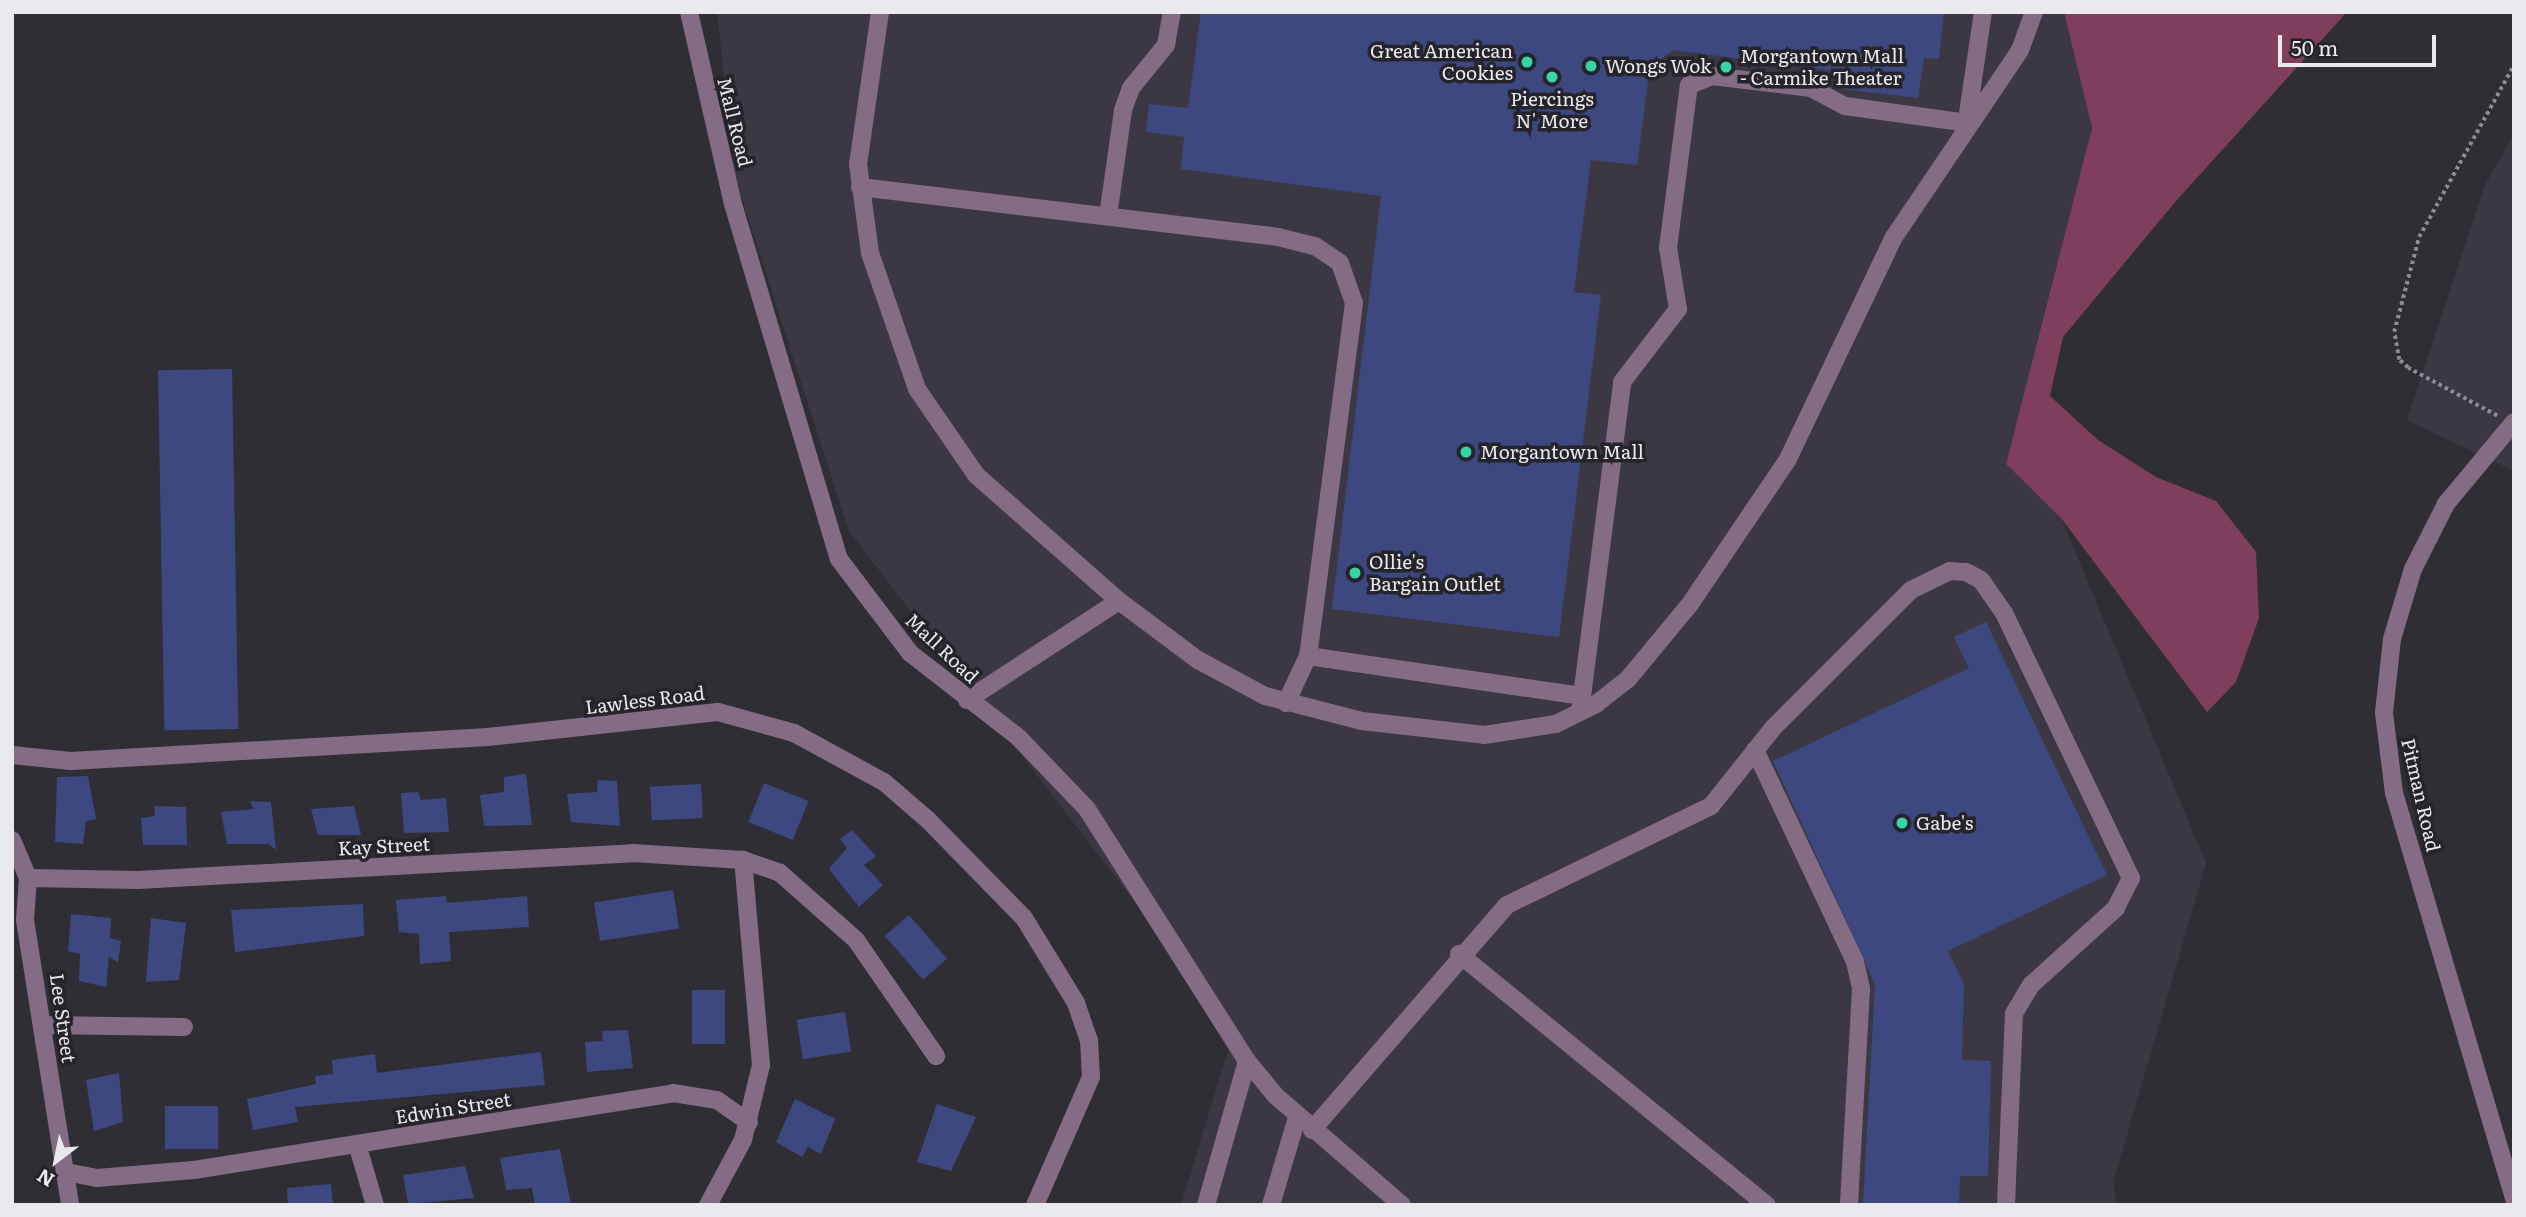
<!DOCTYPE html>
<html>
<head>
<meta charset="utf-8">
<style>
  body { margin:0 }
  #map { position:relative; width:2526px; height:1217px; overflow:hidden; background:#302e35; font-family:Literata,serif }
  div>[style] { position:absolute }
  .built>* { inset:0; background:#3c3843 }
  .forest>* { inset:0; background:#7f3f5c }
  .building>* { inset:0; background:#3d4881; transform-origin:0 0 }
  .path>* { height:3.5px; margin-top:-1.75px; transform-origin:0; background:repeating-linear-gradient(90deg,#8e8c92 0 3.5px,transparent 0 7px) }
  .minor>* { height:18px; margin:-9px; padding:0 9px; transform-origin:9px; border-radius:9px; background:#846d84 }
  .dots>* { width:19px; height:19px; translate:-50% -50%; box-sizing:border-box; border:4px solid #26242b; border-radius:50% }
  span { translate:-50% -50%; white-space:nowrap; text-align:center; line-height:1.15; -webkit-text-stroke:7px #26242b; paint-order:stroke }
  .poi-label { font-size:19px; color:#eae9ed }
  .right { translate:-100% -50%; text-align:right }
  .left { translate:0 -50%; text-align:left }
  .street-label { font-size:19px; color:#eae9ed }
  .frame { position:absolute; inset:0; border:14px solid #eae9ed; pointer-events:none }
  .north { position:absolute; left:21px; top:1126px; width:70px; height:70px; -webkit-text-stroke:5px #26242b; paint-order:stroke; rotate:212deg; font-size:19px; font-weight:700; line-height:28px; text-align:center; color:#eae9ed }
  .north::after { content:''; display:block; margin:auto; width:24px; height:32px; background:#eae9ed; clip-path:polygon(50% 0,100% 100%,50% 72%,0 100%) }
  .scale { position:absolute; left:2278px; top:35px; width:158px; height:32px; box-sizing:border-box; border:4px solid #eae9ed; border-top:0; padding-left:9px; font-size:21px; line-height:24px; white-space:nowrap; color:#eae9ed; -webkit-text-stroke:5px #26242b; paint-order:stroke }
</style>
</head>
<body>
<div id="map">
  <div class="built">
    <div style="clip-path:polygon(717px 12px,2064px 12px,2092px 128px,2006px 464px,2061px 518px,2206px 863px,2113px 1183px,2117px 1205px,1181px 1205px,1234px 1031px,849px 531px,735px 177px)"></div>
    <div style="clip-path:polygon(2514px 134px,2514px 471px,2407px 420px,2485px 185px)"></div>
  </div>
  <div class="forest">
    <div style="clip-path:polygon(2064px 12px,2347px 12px,2176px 201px,2063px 337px,2050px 396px,2098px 440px,2156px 477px,2216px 501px,2256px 552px,2259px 618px,2236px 682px,2207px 712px,2061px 518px,2006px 464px,2092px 128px)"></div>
  </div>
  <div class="building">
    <div style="clip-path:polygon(1201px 12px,1944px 12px,1939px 59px,1924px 58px,1918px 98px,1842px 89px,1842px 72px,1673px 50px,1650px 67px,1637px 165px,1591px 160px,1574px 292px,1601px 295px,1559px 637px,1332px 609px,1381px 196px,1181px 169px,1184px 137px,1146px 132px,1149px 104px,1188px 108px)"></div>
    <div style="left:232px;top:369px;width:360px;height:74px;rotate:89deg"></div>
    <div style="clip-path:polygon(1986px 622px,2107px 875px,1948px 951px,1964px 984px,1962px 1060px,1991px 1061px,1988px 1176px,1960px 1176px,1959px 1205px,1863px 1205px,1875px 984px,1773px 761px,1969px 668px,1954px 637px)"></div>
    <div style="clip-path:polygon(526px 774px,532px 825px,484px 826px,480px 795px,504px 792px,504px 777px)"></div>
    <div style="clip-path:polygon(88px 776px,96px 819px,86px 821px,83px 844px,55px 842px,57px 777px)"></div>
    <div style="clip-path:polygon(598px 780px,617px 781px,620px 826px,571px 822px,567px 794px,597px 792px)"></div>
    <div style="left:764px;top:783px;width:48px;height:42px;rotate:22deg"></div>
    <div style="left:701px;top:784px;width:34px;height:51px;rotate:87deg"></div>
    <div style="clip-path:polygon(418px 792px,421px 800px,446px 798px,449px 832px,404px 833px,401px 793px)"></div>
    <div style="clip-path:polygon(250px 801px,271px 802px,276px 850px,269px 844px,227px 844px,221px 812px,254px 809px)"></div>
    <div style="clip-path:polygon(154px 806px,186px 807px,187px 845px,143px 845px,141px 818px,155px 816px)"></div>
    <div style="clip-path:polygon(354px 806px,361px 835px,318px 835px,311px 809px)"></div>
    <div style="clip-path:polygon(852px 830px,876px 856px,864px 865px,883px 885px,859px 907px,829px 869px,847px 848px,840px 839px)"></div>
    <div style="left:673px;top:890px;width:39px;height:80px;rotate:81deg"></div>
    <div style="clip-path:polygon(446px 896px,447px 903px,527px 896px,529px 927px,449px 932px,451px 961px,420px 964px,419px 934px,399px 932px,396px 900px)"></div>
    <div style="clip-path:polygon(363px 904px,364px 936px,235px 952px,231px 910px)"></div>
    <div style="clip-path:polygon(71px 914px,111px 918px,110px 938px,121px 941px,118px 962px,109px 957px,106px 987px,79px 981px,80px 954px,68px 951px)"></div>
    <div style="left:909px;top:915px;width:58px;height:32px;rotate:49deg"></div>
    <div style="clip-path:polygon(151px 918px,186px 923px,179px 980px,146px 982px)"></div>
    <div style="left:692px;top:990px;width:33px;height:54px"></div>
    <div style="left:845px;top:1012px;width:40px;height:49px;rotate:81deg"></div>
    <div style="clip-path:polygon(628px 1030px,633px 1068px,587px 1072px,585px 1042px,603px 1041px,602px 1031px)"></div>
    <div style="clip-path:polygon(541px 1052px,545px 1085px,295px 1107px,298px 1122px,253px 1130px,247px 1099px,316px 1084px,315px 1076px,333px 1074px,332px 1060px,375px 1054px,377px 1073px)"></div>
    <div style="clip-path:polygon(119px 1073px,123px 1122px,94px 1131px,86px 1080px)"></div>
    <div style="clip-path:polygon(795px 1099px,835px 1119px,821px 1154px,808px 1147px,802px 1157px,776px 1142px)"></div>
    <div style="clip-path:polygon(937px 1104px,976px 1117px,951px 1171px,917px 1162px)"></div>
    <div style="left:165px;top:1106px;width:53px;height:43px"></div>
    <div style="clip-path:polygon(560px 1149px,571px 1205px,535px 1205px,532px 1188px,506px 1190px,500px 1158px)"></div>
    <div style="clip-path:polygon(465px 1166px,474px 1198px,408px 1204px,403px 1175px)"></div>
    <div style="clip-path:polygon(331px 1184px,333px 1205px,288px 1205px,287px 1188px)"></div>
  </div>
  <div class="path">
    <div style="left:2497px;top:416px;width:101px;rotate:-151.7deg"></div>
    <div style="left:2408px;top:368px;width:12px;rotate:-138deg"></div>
    <div style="left:2399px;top:360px;width:28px;rotate:-100deg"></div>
    <div style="left:2394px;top:332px;width:98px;rotate:-75.3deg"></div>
    <div style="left:2419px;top:237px;width:196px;rotate:-61.1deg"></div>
  </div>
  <div class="minor">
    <div style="left:689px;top:12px;width:197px;rotate:77.1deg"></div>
    <div style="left:733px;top:204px;width:370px;rotate:73.4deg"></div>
    <div style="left:839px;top:559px;width:118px;rotate:52.9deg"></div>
    <div style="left:910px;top:653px;width:138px;rotate:37.9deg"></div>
    <div style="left:1019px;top:738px;width:98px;rotate:46.2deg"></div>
    <div style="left:1087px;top:809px;width:299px;rotate:57.6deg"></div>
    <div style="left:1247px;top:1061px;width:45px;rotate:50.4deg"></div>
    <div style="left:1276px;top:1096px;width:167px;rotate:40.9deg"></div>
    <div style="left:880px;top:12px;width:154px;rotate:98.2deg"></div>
    <div style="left:858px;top:164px;width:90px;rotate:82.3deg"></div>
    <div style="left:870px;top:253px;width:144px;rotate:70.9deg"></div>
    <div style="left:917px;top:389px;width:104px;rotate:55.5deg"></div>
    <div style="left:976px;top:475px;width:191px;rotate:41.4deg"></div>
    <div style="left:1119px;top:601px;width:99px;rotate:36.8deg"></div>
    <div style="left:1198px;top:660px;width:76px;rotate:28.2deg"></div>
    <div style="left:1265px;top:696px;width:100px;rotate:14.5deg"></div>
    <div style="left:1362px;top:721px;width:123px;rotate:6.5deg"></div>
    <div style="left:1484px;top:735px;width:73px;rotate:-8.7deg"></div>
    <div style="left:1556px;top:724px;width:45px;rotate:-26.6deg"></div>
    <div style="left:1596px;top:704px;width:41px;rotate:-38deg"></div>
    <div style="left:1628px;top:679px;width:97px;rotate:-50.4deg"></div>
    <div style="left:1690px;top:604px;width:173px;rotate:-55.9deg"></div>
    <div style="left:1787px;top:461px;width:248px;rotate:-64.5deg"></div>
    <div style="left:1894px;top:237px;width:225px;rotate:-56deg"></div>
    <div style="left:2020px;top:50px;width:40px;rotate:-69.8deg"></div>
    <div style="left:1967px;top:120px;width:109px;rotate:-81.6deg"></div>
    <div style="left:860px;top:187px;width:421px;rotate:6.8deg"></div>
    <div style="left:1278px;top:237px;width:38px;rotate:14deg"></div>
    <div style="left:1315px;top:246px;width:30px;rotate:34deg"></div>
    <div style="left:1340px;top:263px;width:42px;rotate:70.7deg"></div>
    <div style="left:1354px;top:303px;width:356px;rotate:97.4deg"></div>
    <div style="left:1308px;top:656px;width:52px;rotate:115.1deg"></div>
    <div style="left:1108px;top:216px;width:107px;rotate:-81.9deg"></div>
    <div style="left:1123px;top:110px;width:23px;rotate:-70deg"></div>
    <div style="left:1131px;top:88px;width:55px;rotate:-50.9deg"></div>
    <div style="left:1166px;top:45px;width:34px;rotate:-80deg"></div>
    <div style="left:2514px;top:422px;width:107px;rotate:129.7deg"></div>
    <div style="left:2446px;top:504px;width:73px;rotate:116.9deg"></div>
    <div style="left:2413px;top:569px;width:73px;rotate:106.7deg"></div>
    <div style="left:2392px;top:639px;width:74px;rotate:96.2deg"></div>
    <div style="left:2384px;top:713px;width:81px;rotate:82.9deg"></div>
    <div style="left:2394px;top:793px;width:423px;rotate:73.5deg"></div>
    <div style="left:1308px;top:656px;width:276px;rotate:8.3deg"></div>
    <div style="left:967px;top:700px;width:181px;rotate:-33.1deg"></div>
    <div style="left:1580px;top:712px;width:333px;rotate:-82.7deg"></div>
    <div style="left:1622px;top:382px;width:92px;rotate:-52.5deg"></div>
    <div style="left:1678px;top:309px;width:62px;rotate:-99.3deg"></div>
    <div style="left:1668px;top:248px;width:164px;rotate:-82.7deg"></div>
    <div style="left:1689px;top:85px;width:25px;rotate:-21deg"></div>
    <div style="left:1712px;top:76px;width:100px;rotate:6.9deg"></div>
    <div style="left:1811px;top:88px;width:38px;rotate:28deg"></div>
    <div style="left:1845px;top:106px;width:123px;rotate:7.9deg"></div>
    <div style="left:1755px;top:750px;width:234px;rotate:64.7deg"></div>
    <div style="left:1855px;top:962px;width:28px;rotate:77deg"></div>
    <div style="left:1861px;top:989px;width:216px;rotate:93.2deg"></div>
    <div style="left:12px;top:755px;width:59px;rotate:5.8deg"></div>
    <div style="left:71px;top:761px;width:418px;rotate:-3.3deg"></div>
    <div style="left:488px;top:737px;width:231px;rotate:-6.2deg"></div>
    <div style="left:718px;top:712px;width:79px;rotate:15.4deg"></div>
    <div style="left:794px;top:733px;width:102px;rotate:28.6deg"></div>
    <div style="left:884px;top:782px;width:58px;rotate:40.8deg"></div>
    <div style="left:928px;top:820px;width:137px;rotate:45.6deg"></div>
    <div style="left:1024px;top:918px;width:100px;rotate:58.5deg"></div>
    <div style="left:1076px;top:1003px;width:39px;rotate:71deg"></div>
    <div style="left:1089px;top:1040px;width:37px;rotate:87deg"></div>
    <div style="left:1091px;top:1077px;width:140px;rotate:113.6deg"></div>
    <div style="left:12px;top:840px;width:41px;rotate:67.2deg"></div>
    <div style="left:28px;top:878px;width:42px;rotate:94.1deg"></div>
    <div style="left:25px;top:920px;width:289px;rotate:81deg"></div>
    <div style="left:28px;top:878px;width:110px;rotate:1deg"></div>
    <div style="left:138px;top:880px;width:496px;rotate:-3.1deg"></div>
    <div style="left:633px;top:853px;width:110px;rotate:3.6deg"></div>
    <div style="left:743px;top:860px;width:39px;rotate:19deg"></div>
    <div style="left:780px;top:873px;width:101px;rotate:41.4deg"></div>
    <div style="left:856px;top:940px;width:141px;rotate:55.4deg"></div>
    <div style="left:1459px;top:954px;width:397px;rotate:39.2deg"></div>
    <div style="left:43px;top:1025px;width:141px;rotate:0.8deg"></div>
    <div style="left:1312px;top:1130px;width:298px;rotate:-49.1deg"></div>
    <div style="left:1507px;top:905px;width:227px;rotate:-25.9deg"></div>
    <div style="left:1711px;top:806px;width:100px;rotate:-51.5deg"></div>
    <div style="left:1773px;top:728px;width:195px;rotate:-45deg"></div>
    <div style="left:1911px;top:590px;width:43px;rotate:-26deg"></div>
    <div style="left:1950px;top:571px;width:16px;rotate:4deg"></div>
    <div style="left:1966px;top:572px;width:17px;rotate:28deg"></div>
    <div style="left:1981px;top:580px;width:40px;rotate:55.1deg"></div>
    <div style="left:2004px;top:613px;width:294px;rotate:64.4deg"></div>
    <div style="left:2131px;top:878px;width:34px;rotate:117deg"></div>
    <div style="left:2116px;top:908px;width:115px;rotate:137.8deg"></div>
    <div style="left:2031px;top:985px;width:33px;rotate:121deg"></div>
    <div style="left:2014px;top:1013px;width:192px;rotate:92.4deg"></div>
    <div style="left:357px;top:1144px;width:64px;rotate:73.6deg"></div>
    <div style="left:66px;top:1172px;width:32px;rotate:11deg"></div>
    <div style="left:97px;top:1178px;width:97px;rotate:-4.7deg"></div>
    <div style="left:194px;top:1170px;width:485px;rotate:-9.1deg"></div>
    <div style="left:673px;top:1093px;width:45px;rotate:9deg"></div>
    <div style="left:717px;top:1100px;width:39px;rotate:35deg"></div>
    <div style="left:708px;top:1205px;width:74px;rotate:-61.7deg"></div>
    <div style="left:743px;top:1140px;width:77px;rotate:-76.5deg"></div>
    <div style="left:761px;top:1065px;width:206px;rotate:-95deg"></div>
    <div style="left:1206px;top:1205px;width:150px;rotate:-74.1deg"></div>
    <div style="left:1271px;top:1205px;width:91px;rotate:-73.4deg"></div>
  </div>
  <div class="dots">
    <div style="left:1527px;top:62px;background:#38d4a6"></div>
    <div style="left:1591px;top:66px;background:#38d4a6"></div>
    <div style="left:1726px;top:67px;background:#38d4a6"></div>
    <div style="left:1552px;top:77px;background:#38d4a6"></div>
    <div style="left:1466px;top:452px;background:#38d4a6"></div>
    <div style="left:1355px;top:573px;background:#38d4a6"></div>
    <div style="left:1902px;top:823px;background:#38d4a6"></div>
  </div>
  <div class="poi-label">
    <span class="right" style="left:1513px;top:62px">Great American<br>Cookies</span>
    <span class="left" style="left:1740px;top:67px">Morgantown Mall<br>- Carmike Theater</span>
    <span class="left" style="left:1605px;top:66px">Wongs Wok</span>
    <span style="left:1552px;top:110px">Piercings<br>N' More</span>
    <span class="left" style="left:1480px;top:452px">Morgantown Mall</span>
    <span class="left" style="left:1369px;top:573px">Ollie's<br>Bargain Outlet</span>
    <span class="left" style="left:1916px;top:823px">Gabe's</span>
  </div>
  <div class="street-label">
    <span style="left:735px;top:122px;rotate:76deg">Mall Road</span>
    <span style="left:942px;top:648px;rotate:43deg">Mall Road</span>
    <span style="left:645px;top:700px;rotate:-7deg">Lawless Road</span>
    <span style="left:2421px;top:795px;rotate:77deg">Pitman Road</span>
    <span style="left:384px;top:846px;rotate:-3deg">Kay Street</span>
    <span style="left:63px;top:1018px;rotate:82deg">Lee Street</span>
    <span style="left:453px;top:1108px;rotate:-9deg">Edwin Street</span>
  </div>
  <div class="frame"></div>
  <div class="north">N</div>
  <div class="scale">50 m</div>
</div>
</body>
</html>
